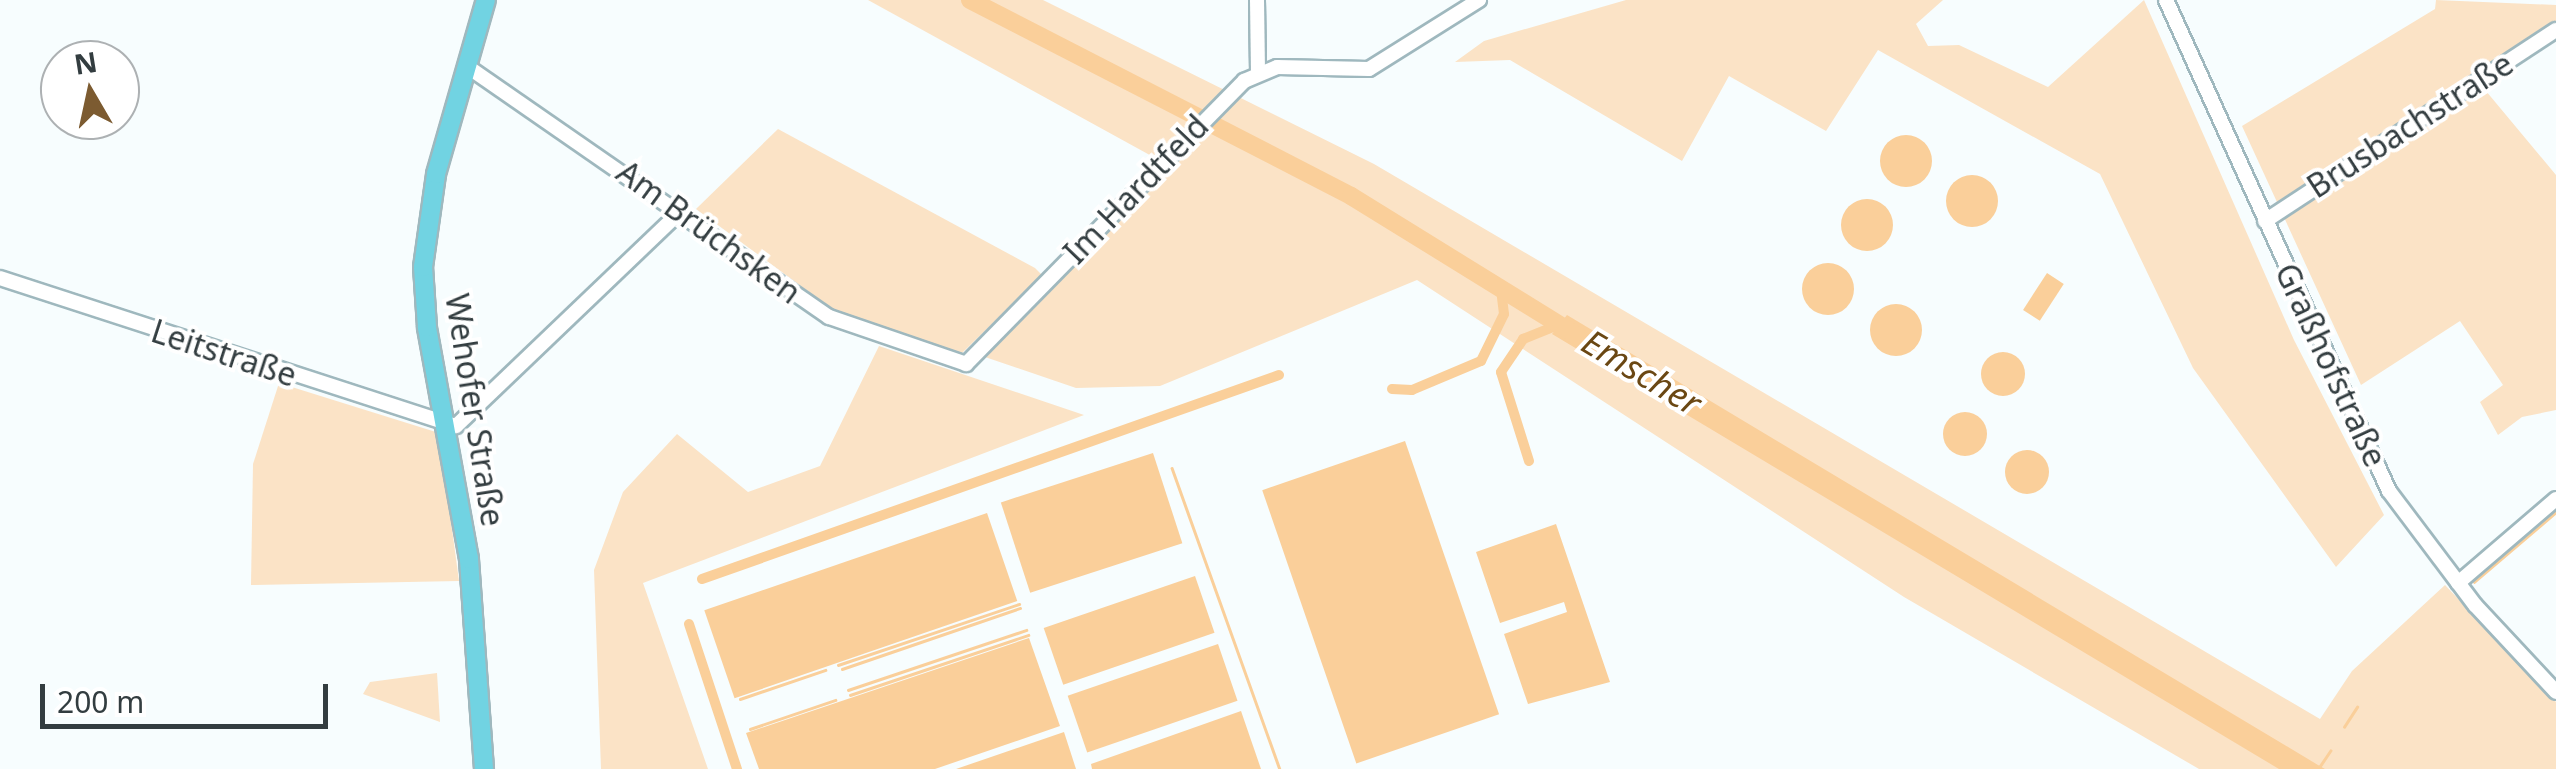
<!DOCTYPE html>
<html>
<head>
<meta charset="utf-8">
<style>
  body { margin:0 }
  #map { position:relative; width:2556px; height:769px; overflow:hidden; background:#f7fdfe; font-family:"Noto Sans",sans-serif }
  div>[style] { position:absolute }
  .green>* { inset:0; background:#fbe3c6 }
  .water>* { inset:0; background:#facf9a; transform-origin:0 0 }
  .round { border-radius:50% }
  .stream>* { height:2.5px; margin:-1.25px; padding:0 1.25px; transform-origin:1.25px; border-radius:1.25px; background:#facf9a }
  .canal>* { height:10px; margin:-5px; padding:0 5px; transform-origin:5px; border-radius:5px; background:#facf9a }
  .river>* { height:18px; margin:-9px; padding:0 9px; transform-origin:9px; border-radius:9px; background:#facf9a }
  .roads { filter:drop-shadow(2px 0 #9fb8be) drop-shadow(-2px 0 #9fb8be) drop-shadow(0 2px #9fb8be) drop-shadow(0 -2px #9fb8be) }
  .minor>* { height:14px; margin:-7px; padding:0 7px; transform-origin:7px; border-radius:7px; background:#fff }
  .major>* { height:18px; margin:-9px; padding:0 9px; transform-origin:9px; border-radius:9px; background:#71d3e2 }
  span { translate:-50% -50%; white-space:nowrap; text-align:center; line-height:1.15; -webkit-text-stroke:8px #fff; paint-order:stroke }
  .street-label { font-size:32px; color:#333d40 }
  .water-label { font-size:35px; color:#6a4713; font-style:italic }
  .north { position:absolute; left:40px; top:40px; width:100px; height:100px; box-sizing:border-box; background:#fff; border:2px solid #adb1b3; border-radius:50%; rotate:351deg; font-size:28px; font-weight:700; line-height:40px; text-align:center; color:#333d40 }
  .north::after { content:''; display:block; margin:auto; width:35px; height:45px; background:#7c5b31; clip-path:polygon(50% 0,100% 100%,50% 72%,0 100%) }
  .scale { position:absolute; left:40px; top:684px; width:288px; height:45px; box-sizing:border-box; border:5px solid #333d40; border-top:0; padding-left:12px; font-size:30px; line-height:35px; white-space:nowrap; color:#333d40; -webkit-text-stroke:8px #fff; paint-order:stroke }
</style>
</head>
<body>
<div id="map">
  <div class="green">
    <div style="clip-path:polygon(868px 0,1043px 0,1374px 164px,2320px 719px,2352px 671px,2445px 585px,2556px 702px,2556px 769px,2199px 769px,1904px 597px,1417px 280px,1160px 386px,1076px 388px,985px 357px,1188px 151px,1173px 142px,1157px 159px)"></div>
    <div style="clip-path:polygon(1626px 0,1943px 0,1916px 24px,1928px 46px,1959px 45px,2048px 87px,2144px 0,2294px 340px,2384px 515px,2336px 567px,2193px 368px,2100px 174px,1878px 50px,1826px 131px,1729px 76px,1682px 161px,1510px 60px,1455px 62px,1484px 41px)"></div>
    <div style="clip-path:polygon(2436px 0,2556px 5px,2556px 26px,2476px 79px,2556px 175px,2556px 410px,2522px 417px,2498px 435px,2480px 402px,2503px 385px,2460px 321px,2361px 385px,2242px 126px,2435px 9px)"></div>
    <div style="clip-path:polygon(778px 129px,1035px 268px,1042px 275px,961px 354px,832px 309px,696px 209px)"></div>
    <div style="clip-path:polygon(879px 346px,1084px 415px,643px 583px,708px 769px,601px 769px,594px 570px,623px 492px,677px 434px,748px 492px,820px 466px)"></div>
    <div style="clip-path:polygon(279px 383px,439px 433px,459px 581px,251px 585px,253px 464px)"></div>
    <div style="clip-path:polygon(437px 673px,440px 722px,363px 694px,370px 682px)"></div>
  </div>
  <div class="water">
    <div class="round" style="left:1880px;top:135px;width:52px;height:52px"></div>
    <div class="round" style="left:1946px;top:175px;width:52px;height:52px"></div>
    <div class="round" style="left:1841px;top:199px;width:52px;height:52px"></div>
    <div class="round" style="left:1802px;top:263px;width:52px;height:52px"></div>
    <div style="left:2047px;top:273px;width:20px;height:44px;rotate:33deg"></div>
    <div class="round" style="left:1870px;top:304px;width:52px;height:52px"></div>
    <div style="clip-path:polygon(1567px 315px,2318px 765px,2325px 769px,2279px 769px,1552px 334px)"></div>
    <div class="round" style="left:1981px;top:352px;width:44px;height:44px"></div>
    <div class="round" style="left:1943px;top:412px;width:44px;height:44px"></div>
    <div style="left:1405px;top:441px;width:289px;height:151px;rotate:71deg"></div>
    <div class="round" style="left:2005px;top:450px;width:44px;height:44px"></div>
    <div style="left:1153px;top:453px;width:95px;height:160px;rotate:72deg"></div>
    <div style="left:987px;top:513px;width:93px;height:299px;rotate:71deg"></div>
    <div style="clip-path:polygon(1556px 524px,1610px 682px,1528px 704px,1504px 634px,1567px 612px,1564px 602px,1500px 623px,1476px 552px)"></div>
    <div style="left:1195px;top:576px;width:60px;height:160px;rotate:71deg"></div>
    <div style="clip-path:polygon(1029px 638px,1060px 726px,935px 769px,759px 769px,746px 733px)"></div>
    <div style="left:1218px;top:644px;width:60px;height:159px;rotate:71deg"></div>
    <div style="clip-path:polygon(1241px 711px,1261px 769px,1092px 769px,1091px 764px)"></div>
    <div style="clip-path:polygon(1064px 732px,1076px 769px,956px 769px)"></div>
  </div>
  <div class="stream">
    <div style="left:1172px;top:468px;width:320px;rotate:70.3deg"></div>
    <div style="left:2474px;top:582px;width:108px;rotate:-40.5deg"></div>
    <div style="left:838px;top:665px;width:191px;rotate:-18.6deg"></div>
    <div style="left:842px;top:669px;width:188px;rotate:-18.9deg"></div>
    <div style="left:848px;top:690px;width:188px;rotate:-18.6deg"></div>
    <div style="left:850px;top:695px;width:188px;rotate:-18.6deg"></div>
    <div style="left:740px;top:699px;width:90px;rotate:-18.8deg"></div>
    <div style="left:2344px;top:727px;width:24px;rotate:-57deg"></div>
    <div style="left:750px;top:729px;width:90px;rotate:-18.8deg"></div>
    <div style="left:2318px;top:769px;width:22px;rotate:-56deg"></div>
  </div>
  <div class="canal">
    <div style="left:1392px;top:389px;width:20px;rotate:3deg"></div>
    <div style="left:1412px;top:390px;width:75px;rotate:-22.8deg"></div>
    <div style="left:1481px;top:361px;width:52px;rotate:-63.9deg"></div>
    <div style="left:1504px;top:314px;width:24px;rotate:-97deg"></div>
    <div style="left:1529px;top:461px;width:93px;rotate:-107.5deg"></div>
    <div style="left:1501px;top:372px;width:40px;rotate:-56deg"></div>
    <div style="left:1523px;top:339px;width:38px;rotate:-22deg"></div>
    <div style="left:702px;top:579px;width:612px;rotate:-19.47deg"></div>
    <div style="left:689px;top:624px;width:153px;rotate:71.7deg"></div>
  </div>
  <div class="river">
    <div style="left:970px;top:0;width:428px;rotate:27.2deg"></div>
    <div style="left:1351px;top:196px;width:268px;rotate:31.7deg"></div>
  </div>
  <div class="roads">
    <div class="minor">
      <div style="left:1257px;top:0;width:74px;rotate:89.2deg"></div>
      <div style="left:2166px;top:0;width:539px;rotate:65.57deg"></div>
      <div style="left:2389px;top:491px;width:143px;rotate:53deg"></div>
      <div style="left:2475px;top:605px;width:119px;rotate:47deg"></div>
      <div style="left:468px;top:67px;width:439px;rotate:34.7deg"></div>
      <div style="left:829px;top:317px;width:145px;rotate:18.9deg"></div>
      <div style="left:966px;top:364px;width:397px;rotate:-45.5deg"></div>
      <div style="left:1244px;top:81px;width:36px;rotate:-23deg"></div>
      <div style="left:1277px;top:67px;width:92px;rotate:1.2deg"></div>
      <div style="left:1369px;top:69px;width:130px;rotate:-32.1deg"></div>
      <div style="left:2265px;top:221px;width:348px;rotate:-33.3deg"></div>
      <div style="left:0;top:278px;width:479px;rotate:18deg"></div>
      <div style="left:456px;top:426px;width:311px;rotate:-43.7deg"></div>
      <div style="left:2458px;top:583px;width:129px;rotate:-40.6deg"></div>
    </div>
    <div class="major">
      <div style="left:484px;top:769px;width:211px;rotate:-94.1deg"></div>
      <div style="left:469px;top:559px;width:236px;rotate:-100.3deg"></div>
      <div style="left:427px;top:327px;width:60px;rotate:-93.8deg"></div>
      <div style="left:423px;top:267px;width:94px;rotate:-82deg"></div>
      <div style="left:436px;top:174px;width:181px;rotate:-74deg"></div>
    </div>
  </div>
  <div class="street-label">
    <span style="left:2410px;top:125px;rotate:-33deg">Brusbachstraße</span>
    <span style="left:1136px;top:189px;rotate:-46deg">Im Hardtfeld</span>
    <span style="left:709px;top:232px;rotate:36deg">Am Brüchsken</span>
    <span style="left:224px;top:353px;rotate:18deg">Leitstraße</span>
    <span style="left:2331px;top:365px;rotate:65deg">Graßhofstraße</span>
    <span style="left:475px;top:410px;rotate:81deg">Wehofer Straße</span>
  </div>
  <div class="water-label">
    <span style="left:1642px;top:372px;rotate:31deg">Emscher</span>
  </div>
  <div class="north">N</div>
  <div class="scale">200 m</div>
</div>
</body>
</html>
